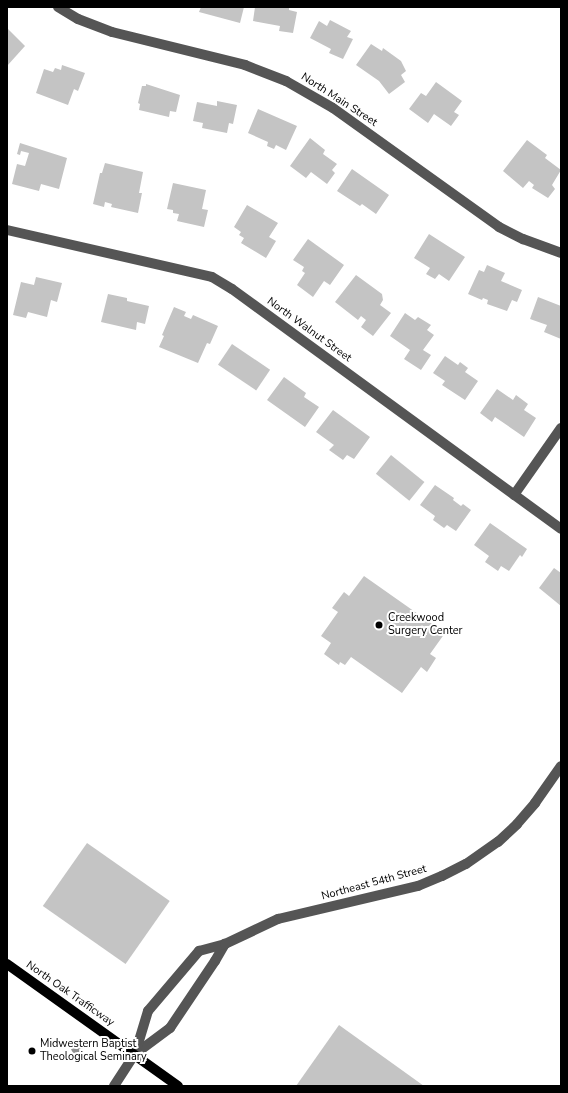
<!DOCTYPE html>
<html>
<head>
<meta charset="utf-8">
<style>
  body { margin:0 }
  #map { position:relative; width:568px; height:1093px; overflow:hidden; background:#fff; font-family:"Nunito Sans",sans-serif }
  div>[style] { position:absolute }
  .building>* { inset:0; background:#c4c4c4; transform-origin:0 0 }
  .minor>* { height:10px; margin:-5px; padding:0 5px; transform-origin:5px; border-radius:5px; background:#555 }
  .major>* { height:10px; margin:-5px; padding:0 5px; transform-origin:5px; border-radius:5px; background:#000 }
  .trees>* { width:12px; height:12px; margin:-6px; border-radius:50%; background:#8f8f8f }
  .dots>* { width:11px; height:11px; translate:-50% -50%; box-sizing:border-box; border:2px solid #fff; border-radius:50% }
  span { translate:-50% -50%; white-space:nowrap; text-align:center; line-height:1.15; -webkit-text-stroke:4px #fff; paint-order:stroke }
  .street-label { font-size:11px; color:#000 }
  .poi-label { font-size:11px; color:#000 }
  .left { translate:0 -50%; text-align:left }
  .frame { position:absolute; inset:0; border:8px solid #000; pointer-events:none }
</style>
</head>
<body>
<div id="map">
  <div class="building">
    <div style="clip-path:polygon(201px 7px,244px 7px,240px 23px,199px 12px)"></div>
    <div style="clip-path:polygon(255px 7px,289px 7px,289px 10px,297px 12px,293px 33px,279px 31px,280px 26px,253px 21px)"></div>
    <div style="clip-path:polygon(330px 20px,351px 31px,347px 37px,353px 39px,343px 59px,329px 53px,331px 49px,310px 38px,319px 21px,327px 26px)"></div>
    <div style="clip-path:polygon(7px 28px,25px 46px,7px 66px)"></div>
    <div style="clip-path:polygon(371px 44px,382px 51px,383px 48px,401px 61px,406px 71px,401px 75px,405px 82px,389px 94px,379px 81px,356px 65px)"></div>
    <div style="clip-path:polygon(62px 65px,85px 73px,78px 91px,74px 89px,68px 105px,36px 93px,44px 69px,53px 72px,55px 68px,61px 70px)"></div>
    <div style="clip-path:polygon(436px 82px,462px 101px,454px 112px,459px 115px,451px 126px,434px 114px,428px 123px,409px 109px,421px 93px,426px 96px)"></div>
    <div style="clip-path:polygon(146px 84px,180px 95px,176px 112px,170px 111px,169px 117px,139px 110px,140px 104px,138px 103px,142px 86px,146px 86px)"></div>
    <div style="clip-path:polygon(217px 101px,237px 105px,233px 124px,229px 123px,227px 133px,202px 128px,203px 123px,193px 121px,197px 102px,217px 106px)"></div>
    <div style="clip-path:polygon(258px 109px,297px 126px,286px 150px,276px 145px,274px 149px,267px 146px,268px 142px,248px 133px)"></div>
    <div style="clip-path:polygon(310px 138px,325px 150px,323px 154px,337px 164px,332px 170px,335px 173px,327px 184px,311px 172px,306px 178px,290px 166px)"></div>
    <div style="clip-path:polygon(527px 140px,547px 155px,545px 158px,561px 170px,552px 185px,555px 189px,548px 198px,532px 188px,534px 185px,529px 181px,523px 188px,503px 171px)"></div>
    <div style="clip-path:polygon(20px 143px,67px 158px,59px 189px,41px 184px,39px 191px,12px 184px,17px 164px,25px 166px,29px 153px,21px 151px,20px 155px,17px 154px)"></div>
    <div style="clip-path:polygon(105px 163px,143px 172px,139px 193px,142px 193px,138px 213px,111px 207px,112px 204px,105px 202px,104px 207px,93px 204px,100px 173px,102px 173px)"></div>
    <div style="clip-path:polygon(352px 169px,389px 195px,376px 214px,362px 204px,360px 206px,337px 191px)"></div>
    <div style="clip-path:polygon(173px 183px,206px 190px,202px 209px,208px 210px,204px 227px,177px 221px,179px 214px,173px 213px,173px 210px,167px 209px)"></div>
    <div style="clip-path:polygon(247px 205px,278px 223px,269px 237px,276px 241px,266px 258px,241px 243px,244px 238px,239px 235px,241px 232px,234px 227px)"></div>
    <div style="clip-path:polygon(429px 234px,465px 257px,449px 281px,439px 274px,435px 279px,426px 274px,430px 268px,414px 258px)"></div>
    <div style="clip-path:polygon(308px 239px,344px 265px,330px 285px,324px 281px,313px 297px,297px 285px,305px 273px,302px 271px,304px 267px,293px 260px)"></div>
    <div style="clip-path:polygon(487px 265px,505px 273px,501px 281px,522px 290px,517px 302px,512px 300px,507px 311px,487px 304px,488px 300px,483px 298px,482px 300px,468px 294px,479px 270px,484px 272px)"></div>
    <div style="clip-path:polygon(356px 275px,382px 294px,383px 300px,380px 305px,391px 313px,373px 336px,361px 327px,366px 320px,361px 316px,358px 320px,335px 302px)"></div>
    <div style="clip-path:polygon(36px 277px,62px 283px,57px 302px,51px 300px,47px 317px,28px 312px,26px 318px,13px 315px,21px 282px,34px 285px)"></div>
    <div style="clip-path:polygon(108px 294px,127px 298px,127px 301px,149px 306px,145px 324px,137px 322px,136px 330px,101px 322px)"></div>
    <div style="clip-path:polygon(538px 297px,561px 306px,561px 339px,544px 332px,547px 325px,530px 319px)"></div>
    <div style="clip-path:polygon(174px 307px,186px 312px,184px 316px,191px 319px,193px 315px,218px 326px,210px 344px,207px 343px,198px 363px,159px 347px,164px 336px,162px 335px)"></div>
    <div style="clip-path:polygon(405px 313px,415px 320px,418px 317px,431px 325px,427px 330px,434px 335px,423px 350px,431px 355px,421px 370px,404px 359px,410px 350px,390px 336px)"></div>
    <div style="left:232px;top:344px;width:46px;height:25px;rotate:34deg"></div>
    <div style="clip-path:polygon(445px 356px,458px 365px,460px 362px,468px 368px,465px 372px,478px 381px,465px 400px,442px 385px,445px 381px,433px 373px)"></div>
    <div style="clip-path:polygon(284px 377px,306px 393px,304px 397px,319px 407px,305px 427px,267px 400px)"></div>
    <div style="clip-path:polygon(497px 389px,513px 400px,516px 395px,528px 404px,524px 410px,536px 418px,524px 437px,495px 417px,492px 422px,480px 413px)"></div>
    <div style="clip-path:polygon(333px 410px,370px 437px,354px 459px,347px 455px,343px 460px,329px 450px,334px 445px,316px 432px)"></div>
    <div style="left:391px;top:455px;width:43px;height:24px;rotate:39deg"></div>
    <div style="clip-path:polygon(435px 485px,454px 498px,453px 500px,461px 506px,463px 504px,471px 510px,456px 531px,447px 525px,444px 528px,433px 520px,435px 516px,420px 505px)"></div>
    <div style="clip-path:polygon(490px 523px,527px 549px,522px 557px,520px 555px,509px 571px,501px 566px,498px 571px,485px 562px,489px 556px,474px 545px)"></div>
    <div style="clip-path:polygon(554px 568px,561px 573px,561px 606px,539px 588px)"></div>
    <div style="clip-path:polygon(364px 576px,445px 633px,430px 654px,436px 658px,427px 672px,421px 667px,402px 693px,351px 657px,345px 665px,340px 662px,339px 665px,324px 654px,331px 643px,321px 636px,338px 612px,332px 608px,344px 592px,349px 596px)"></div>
    <div style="left:87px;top:843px;width:101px;height:77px;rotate:35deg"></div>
    <div style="clip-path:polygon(339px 1025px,424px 1086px,296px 1086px)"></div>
  </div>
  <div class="minor">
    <div style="left:58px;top:7px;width:23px;rotate:31deg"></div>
    <div style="left:78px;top:19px;width:36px;rotate:21deg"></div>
    <div style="left:112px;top:32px;width:137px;rotate:13.9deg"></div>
    <div style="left:245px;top:65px;width:44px;rotate:21.3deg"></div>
    <div style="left:286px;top:81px;width:54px;rotate:29.9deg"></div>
    <div style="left:333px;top:108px;width:204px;rotate:35.6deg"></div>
    <div style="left:499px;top:227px;width:27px;rotate:27deg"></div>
    <div style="left:523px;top:239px;width:40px;rotate:20.2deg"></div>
    <div style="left:7px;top:230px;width:210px;rotate:12.9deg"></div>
    <div style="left:212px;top:277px;width:23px;rotate:31deg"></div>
    <div style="left:232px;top:289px;width:407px;rotate:36.1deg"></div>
    <div style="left:514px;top:495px;width:82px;rotate:-55deg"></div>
    <div style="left:135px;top:1054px;width:44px;rotate:-36.6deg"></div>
    <div style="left:170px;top:1028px;width:81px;rotate:-56.1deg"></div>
    <div style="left:215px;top:961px;width:20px;rotate:-60deg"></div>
    <div style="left:114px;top:1086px;width:38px;rotate:-57deg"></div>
    <div style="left:135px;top:1054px;width:45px;rotate:-73.2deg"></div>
    <div style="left:148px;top:1011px;width:79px;rotate:-49.6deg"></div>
    <div style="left:199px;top:951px;width:27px;rotate:-15deg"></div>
    <div style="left:225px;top:944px;width:59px;rotate:-25.3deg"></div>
    <div style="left:278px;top:919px;width:144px;rotate:-13.3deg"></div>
    <div style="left:418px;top:886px;width:26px;rotate:-23deg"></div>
    <div style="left:442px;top:876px;width:27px;rotate:-27deg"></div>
    <div style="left:466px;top:864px;width:39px;rotate:-35deg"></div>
    <div style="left:498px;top:842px;width:26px;rotate:-43deg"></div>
    <div style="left:517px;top:824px;width:28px;rotate:-49deg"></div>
    <div style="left:535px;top:803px;width:45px;rotate:-54.9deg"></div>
  </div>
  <div class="major">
    <div style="left:7px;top:964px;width:210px;rotate:35.5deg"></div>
  </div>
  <div class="trees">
    <div style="left:77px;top:1048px"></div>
  </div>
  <div class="dots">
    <div style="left:379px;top:625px;background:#000"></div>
    <div style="left:32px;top:1051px;background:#000"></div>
  </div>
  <div class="street-label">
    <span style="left:339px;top:100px;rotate:33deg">North Main Street</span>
    <span style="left:309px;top:330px;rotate:36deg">North Walnut Street</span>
    <span style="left:374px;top:883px;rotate:-15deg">Northeast 54th Street</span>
    <span style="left:70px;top:994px;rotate:35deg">North Oak Trafficway</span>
  </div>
  <div class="poi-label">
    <span class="left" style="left:388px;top:625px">Creekwood<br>Surgery Center</span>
    <span class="left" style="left:40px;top:1051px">Midwestern Baptist<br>Theological Seminary</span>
  </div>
  <div class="frame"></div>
</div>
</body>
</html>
